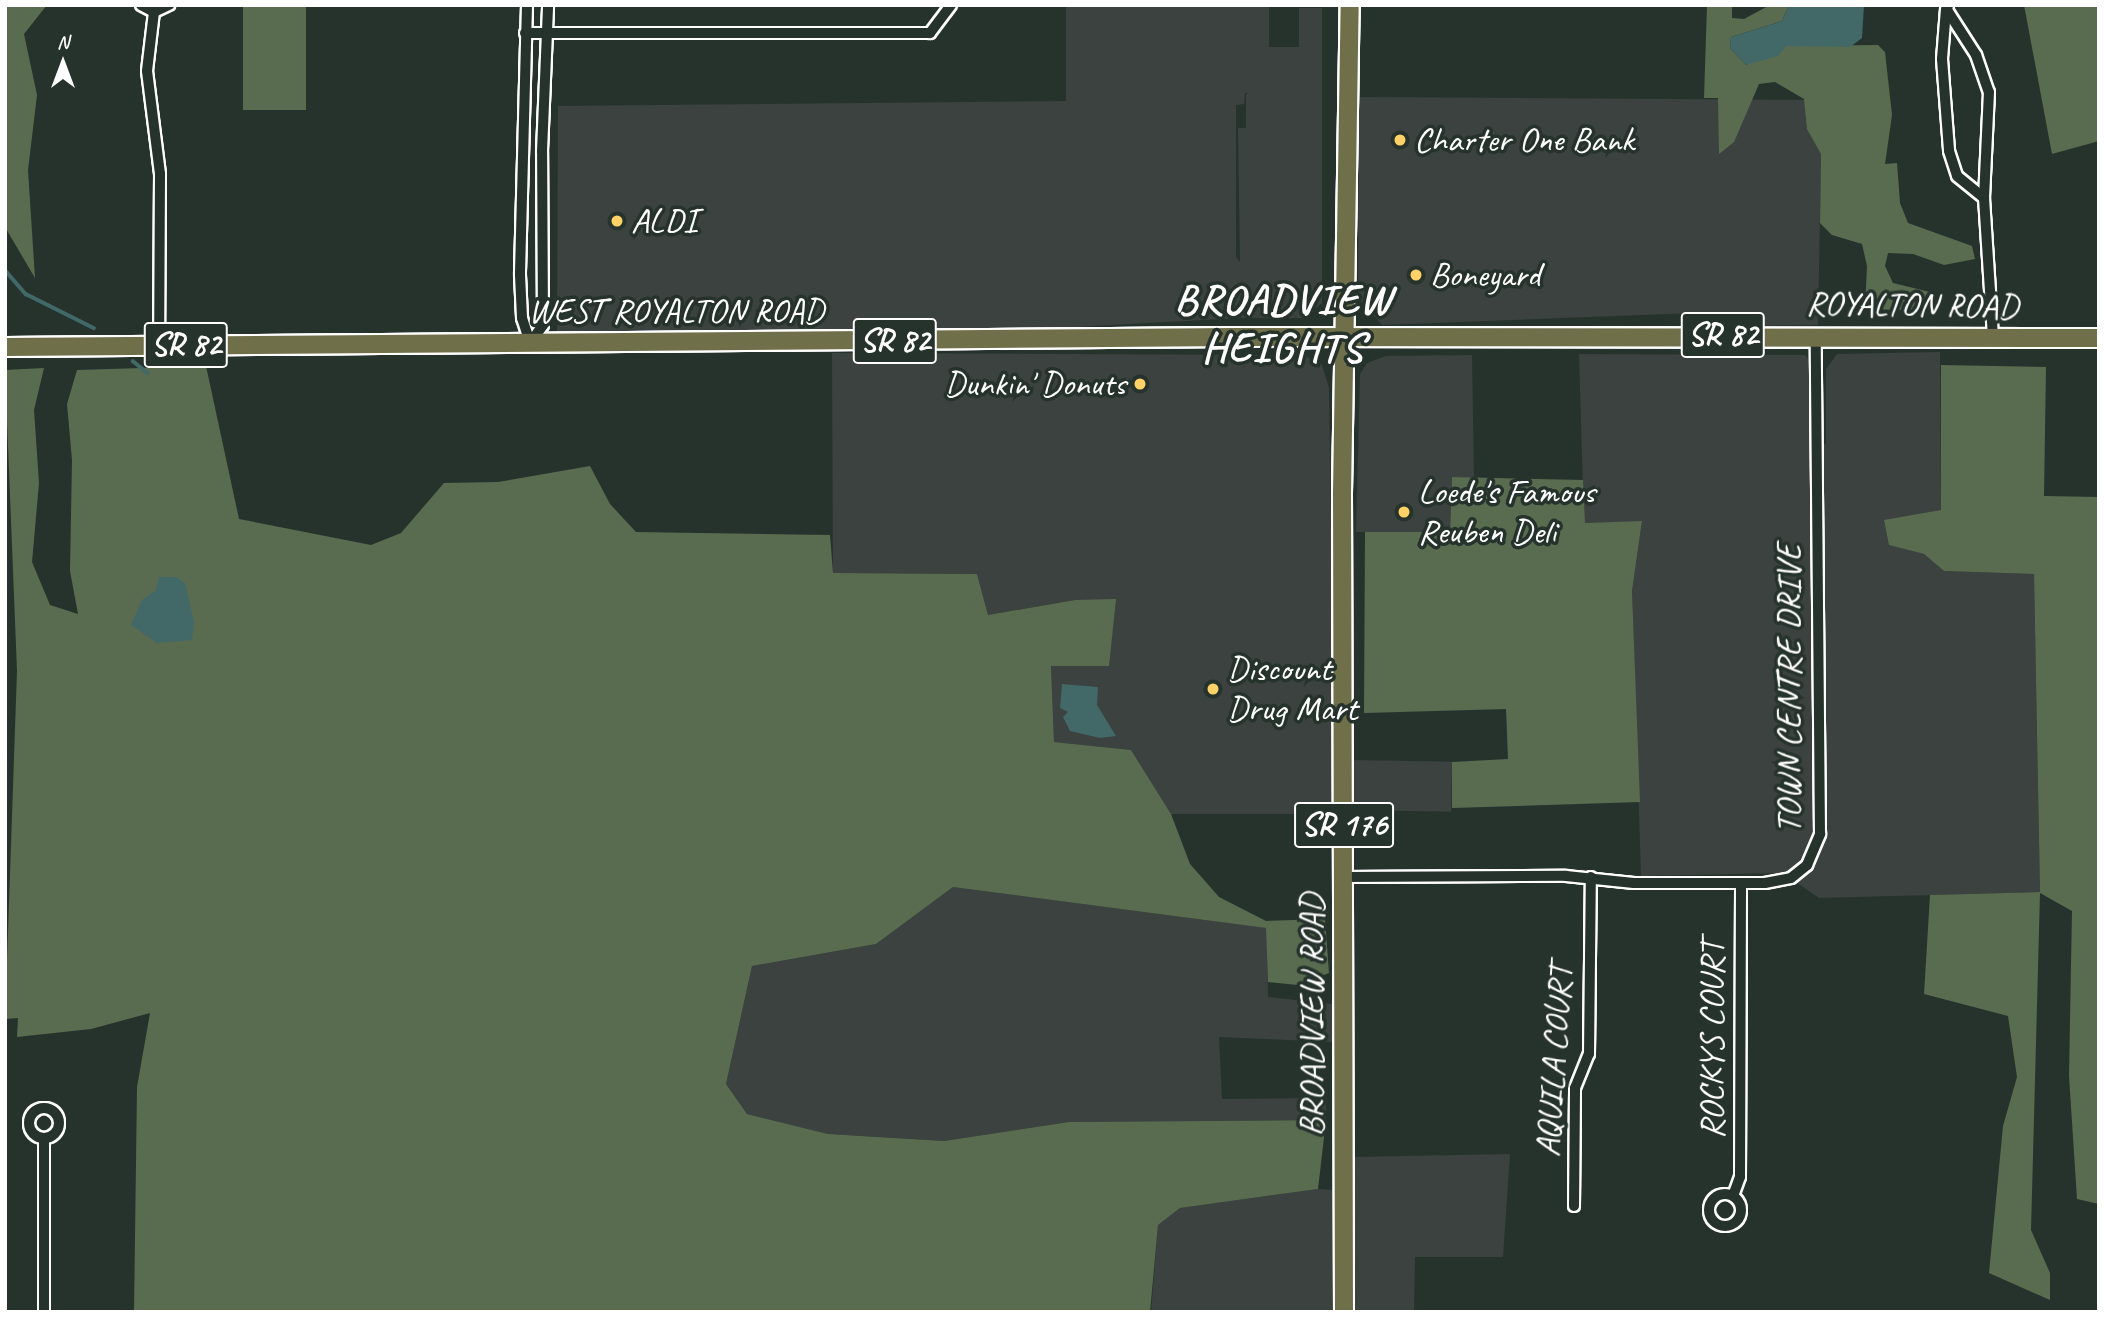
<!DOCTYPE html>
<html>
<head>
<meta charset="utf-8">
<style>
  body { margin:0 }
  #map { position:relative; width:2104px; height:1317px; overflow:hidden; background:#26332d; font-family:Caveat,sans-serif }
  div>[style] { position:absolute }
  .built>* { inset:0; background:#3c423f; transform-origin:0 0 }
  .green>* { inset:0; background:#596c50; transform-origin:0 0 }
  .water>* { inset:0; background:#436868 }
  .stream>* { height:3.5px; margin:-1.75px; padding:0 1.75px; transform-origin:1.75px; border-radius:1.75px; background:#436868 }
  .roads { filter:drop-shadow(2px 0 #fff) drop-shadow(-2px 0 #fff) drop-shadow(0 2px #fff) drop-shadow(0 -2px #fff) }
  .street>* { height:10px; margin:-5px; padding:0 5px; transform-origin:5px; border-radius:5px; background:#26332d }
  .street>.ring { margin:-5px; padding:0; box-sizing:content-box; background:none; border:10px solid #26332d; border-radius:50% }
  .primary>* { height:18px; margin:-9px; padding:0 9px; transform-origin:9px; border-radius:9px; background:#6f704a }
  .dots>* { width:19px; height:19px; translate:-50% -50%; box-sizing:border-box; border:4px solid #26332d; border-radius:50% }
  span { translate:-50% -50%; white-space:nowrap; text-align:center; line-height:1.15; -webkit-text-stroke:7px #26332d; paint-order:stroke }
  .shield-label span { padding:2px 5px; background:#26332d; border:2px solid; border-radius:5px; -webkit-text-stroke-width:0 }
  .shield-label { font-size:33px; color:#fff; font-weight:700 }
  .poi-label { font-size:35px; color:#fff }
  .left { translate:0 -50%; text-align:left }
  .right { translate:-100% -50%; text-align:right }
  .street-label { font-size:35px; color:#fff }
  .district-label { font-size:42px; color:#fff; font-weight:700; letter-spacing:2px }
  .frame { position:absolute; inset:0; border:7px solid #fff; pointer-events:none }
  .north { position:absolute; left:28px; top:28px; width:70px; height:70px; -webkit-text-stroke:5px #26332d; paint-order:stroke; rotate:0deg; font-size:19px; font-weight:700; line-height:28px; text-align:center; color:#fff }
  .north::after { content:''; display:block; margin:auto; width:24px; height:32px; background:#fff; clip-path:polygon(50% 0,100% 100%,50% 72%,0 100%) }
</style>
</head>
<body>
<div id="map">
  <div class="built">
    <div style="clip-path:polygon(evenodd,1066px 5px,1269px 5px,1269px 47px,1299px 47px,1299px 8px,1322px 8px,1322px 303px,1303px 318px,1241px 318px,1241px 314px,1240px 318px,1000px 331px,557px 335px,558px 106px,1066px 101px,1066px 5px,1245px 93px,1250px 93px,1246px 94px,1246px 128px,1238px 128px,1240px 262px,1236px 257px,1236px 105px,1244px 104px,1245px 93px)"></div>
    <div style="clip-path:polygon(1359px 97px,1822px 100px,1818px 325px,1720px 326px,1721px 312px,1382px 325px,1358px 298px)"></div>
    <div style="clip-path:polygon(1940px 352px,1941px 510px,1884px 521px,1890px 545px,1924px 554px,1944px 571px,2034px 574px,2040px 892px,1819px 898px,1783px 873px,1641px 876px,1632px 591px,1642px 522px,1584px 523px,1579px 354px,1805px 355px,1811px 362px,1809px 446px,1826px 444px,1826px 369px,1837px 354px)"></div>
    <div style="clip-path:polygon(832px 353px,1277px 355px,1307px 357px,1322px 365px,1329px 388px,1335px 814px,1171px 814px,1131px 750px,1054px 742px,1051px 665px,1075px 600px,988px 615px,977px 574px,833px 573px)"></div>
    <div style="clip-path:polygon(1472px 355px,1474px 478px,1452px 477px,1450px 532px,1356px 532px,1360px 374px,1367px 363px,1386px 356px)"></div>
    <div style="left:1350px;top:760px;width:102px;height:50px;rotate:1deg"></div>
    <div style="clip-path:polygon(953px 887px,1267px 928px,1268px 997px,1332px 1004px,1335px 1042px,1219px 1037px,1222px 1099px,1326px 1098px,1326px 1120px,1069px 1122px,944px 1141px,828px 1134px,747px 1114px,726px 1084px,752px 966px,876px 944px)"></div>
    <div style="clip-path:polygon(1510px 1154px,1503px 1257px,1415px 1257px,1414px 1312px,1352px 1312px,1351px 1157px)"></div>
    <div style="clip-path:polygon(1318px 1189px,1335px 1190px,1337px 1312px,1151px 1312px,1158px 1225px,1180px 1208px)"></div>
  </div>
  <div class="green">
    <div style="clip-path:polygon(5px 5px,47px 5px,24px 34px,37px 95px,28px 170px,35px 278px,5px 227px)"></div>
    <div style="left:243px;top:5px;width:63px;height:105px"></div>
    <div style="clip-path:polygon(1707px 5px,1732px 5px,1732px 18px,1744px 19px,1770px 5px,1789px 5px,1782px 21px,1731px 37px,1730px 48px,1746px 65px,1786px 46px,1878px 45px,1885px 52px,1892px 115px,1885px 164px,1897px 163px,1900px 203px,1908px 223px,1972px 246px,1975px 259px,1944px 265px,1913px 254px,1888px 253px,1885px 266px,1893px 283px,1934px 293px,1936px 311px,1865px 309px,1867px 266px,1862px 244px,1832px 235px,1820px 223px,1821px 154px,1807px 129px,1804px 99px,1775px 82px,1759px 84px,1734px 142px,1719px 154px,1718px 98px,1704px 98px)"></div>
    <div style="clip-path:polygon(2024px 5px,2099px 5px,2099px 141px,2052px 154px)"></div>
    <div style="clip-path:polygon(1941px 365px,2046px 367px,2044px 496px,2099px 497px,2099px 1204px,2077px 1199px,2069px 1076px,2072px 911px,2040px 893px,2031px 1230px,2050px 1273px,2050px 1300px,1989px 1273px,2003px 1126px,2017px 1077px,2008px 1016px,1924px 994px,1930px 895px,2040px 892px,2034px 574px,1944px 571px,1924px 554px,1889px 545px,1884px 520px,1941px 510px)"></div>
    <div style="clip-path:polygon(206px 366px,239px 519px,371px 545px,401px 533px,444px 483px,498px 482px,590px 466px,610px 504px,636px 532px,830px 535px,833px 573px,977px 574px,988px 615px,1075px 600px,1116px 599px,1109px 666px,1051px 666px,1054px 742px,1131px 750px,1171px 814px,1190px 864px,1219px 897px,1266px 921px,1325px 919px,1329px 973px,1298px 985px,1268px 982px,1266px 928px,953px 887px,876px 944px,752px 966px,726px 1084px,747px 1114px,828px 1134px,944px 1141px,1069px 1122px,1326px 1120px,1318px 1189px,1180px 1208px,1158px 1225px,1150px 1312px,134px 1312px,137px 1087px,150px 1013px,91px 1029px,17px 1037px,18px 1018px,5px 1019px,17px 671px,5px 370px,44px 368px,34px 410px,39px 483px,32px 562px,50px 605px,78px 614px,70px 571px,72px 460px,67px 404px,77px 370px)"></div>
    <div style="clip-path:polygon(1452px 477px,1583px 480px,1585px 523px,1642px 521px,1632px 591px,1640px 802px,1452px 808px,1452px 762px,1508px 759px,1506px 709px,1364px 713px,1365px 532px,1450px 532px)"></div>
  </div>
  <div class="water">
    <div style="clip-path:polygon(1789px 5px,1864px 5px,1862px 38px,1850px 47px,1786px 46px,1778px 56px,1746px 65px,1730px 48px,1731px 37px,1782px 21px)"></div>
    <div style="clip-path:polygon(159px 577px,176px 577px,185px 583px,194px 622px,192px 640px,157px 643px,131px 625px,142px 600px,156px 590px)"></div>
    <div style="clip-path:polygon(1062px 684px,1098px 687px,1097px 705px,1116px 736px,1100px 738px,1070px 731px,1063px 717px,1068px 712px,1060px 708px)"></div>
  </div>
  <div class="stream">
    <div style="left:5px;top:270px;width:32px;rotate:49deg"></div>
    <div style="left:26px;top:294px;width:76px;rotate:26.6deg"></div>
    <div style="left:133px;top:361px;width:19px;rotate:39deg"></div>
  </div>
  <div class="roads">
    <div class="street">
      <div style="left:141px;top:5px;width:15px;rotate:28deg"></div>
      <div style="left:154px;top:12px;width:17px;rotate:-25deg"></div>
      <div style="left:527px;top:5px;width:270px;rotate:91.5deg"></div>
      <div style="left:520px;top:275px;width:43px;rotate:87.3deg"></div>
      <div style="left:522px;top:318px;width:26px;rotate:72deg"></div>
      <div style="left:1948px;top:5px;width:5px;rotate:101deg"></div>
      <div style="left:1947px;top:10px;width:54px;rotate:57.2deg"></div>
      <div style="left:1976px;top:55px;width:39px;rotate:71deg"></div>
      <div style="left:1989px;top:92px;width:106px;rotate:92.7deg"></div>
      <div style="left:1984px;top:198px;width:140px;rotate:86.3deg"></div>
      <div style="left:1946px;top:9px;width:50px;rotate:94.6deg"></div>
      <div style="left:1942px;top:59px;width:92px;rotate:85.6deg"></div>
      <div style="left:1949px;top:151px;width:26px;rotate:72deg"></div>
      <div style="left:1957px;top:176px;width:35px;rotate:39deg"></div>
      <div style="left:154px;top:12px;width:59px;rotate:96.8deg"></div>
      <div style="left:147px;top:71px;width:104px;rotate:82.8deg"></div>
      <div style="left:160px;top:174px;width:171px;rotate:90.3deg"></div>
      <div style="left:525px;top:33px;width:405px"></div>
      <div style="left:930px;top:33px;width:35px;rotate:-53deg"></div>
      <div style="left:530px;top:343px;width:22px;rotate:-54deg"></div>
      <div style="left:543px;top:325px;width:174px;rotate:-90.3deg"></div>
      <div style="left:542px;top:151px;width:146px;rotate:-87.6deg"></div>
      <div style="left:1344px;top:877px;width:222px;rotate:-0.3deg"></div>
      <div style="left:1566px;top:876px;width:68px;rotate:5.9deg"></div>
      <div style="left:1634px;top:883px;width:131px"></div>
      <div style="left:1765px;top:883px;width:26px;rotate:-11deg"></div>
      <div style="left:1791px;top:878px;width:21px;rotate:-39deg"></div>
      <div style="left:1807px;top:865px;width:34px;rotate:-67deg"></div>
      <div style="left:1820px;top:834px;width:499px;rotate:-90.5deg"></div>
      <div class="ring" style="left:29px;top:1108px;width:20px;height:20px"></div>
      <div style="left:44px;top:1138px;width:174px;rotate:90deg"></div>
      <div class="ring" style="left:1709px;top:1194px;width:22px;height:22px"></div>
      <div style="left:1733px;top:1196px;width:20px;rotate:-70deg"></div>
      <div style="left:1740px;top:1177px;width:294px;rotate:-89.8deg"></div>
      <div style="left:1574px;top:1206px;width:118px;rotate:-89.5deg"></div>
      <div style="left:1575px;top:1088px;width:37px;rotate:-68deg"></div>
      <div style="left:1589px;top:1054px;width:177px;rotate:-89.4deg"></div>
    </div>
    <div class="primary">
      <div style="left:5px;top:347px;width:1230px;rotate:-0.47deg"></div>
      <div style="left:1235px;top:337px;width:864px;rotate:0.07deg"></div>
      <div style="left:1344px;top:1312px;width:819px;rotate:-90.14deg"></div>
      <div style="left:1342px;top:493px;width:488px;rotate:-89.1deg"></div>
    </div>
  </div>
  <div class="dots">
    <div style="left:1400px;top:140px;background:#ffd166"></div>
    <div style="left:617px;top:221px;background:#ffd166"></div>
    <div style="left:1416px;top:275px;background:#ffd166"></div>
    <div style="left:1140px;top:384px;background:#ffd166"></div>
    <div style="left:1404px;top:512px;background:#ffd166"></div>
    <div style="left:1213px;top:689px;background:#ffd166"></div>
  </div>
  <div class="shield-label">
    <span style="left:1723px;top:335px">SR 82</span>
    <span style="left:895px;top:341px">SR 82</span>
    <span style="left:186px;top:345px">SR 82</span>
    <span style="left:1344px;top:825px">SR 176</span>
  </div>
  <div class="poi-label">
    <span class="left" style="left:1414px;top:140px">Charter One Bank</span>
    <span class="left" style="left:631px;top:221px">ALDI</span>
    <span class="left" style="left:1430px;top:275px">Boneyard</span>
    <span class="right" style="left:1126px;top:384px">Dunkin' Donuts</span>
    <span class="left" style="left:1418px;top:512px">Loede's Famous<br>Reuben Deli</span>
    <span class="left" style="left:1227px;top:689px">Discount<br>Drug Mart</span>
  </div>
  <div class="street-label">
    <span style="left:1912px;top:305px;rotate:1deg">ROYALTON ROAD</span>
    <span style="left:676px;top:311px">WEST ROYALTON ROAD</span>
    <span style="left:1789px;top:689px;rotate:-90deg">TOWN CENTRE DRIVE</span>
    <span style="left:1312px;top:1015px;rotate:-90deg">BROADVIEW ROAD</span>
    <span style="left:1712px;top:1040px;rotate:-90deg">ROCKYS COURT</span>
    <span style="left:1554px;top:1061px;rotate:-86deg">AQUILA COURT</span>
  </div>
  <div class="district-label">
    <span style="left:1283px;top:324px">BROADVIEW<br>HEIGHTS</span>
  </div>
  <div class="frame"></div>
  <div class="north">N</div>
</div>
</body>
</html>
